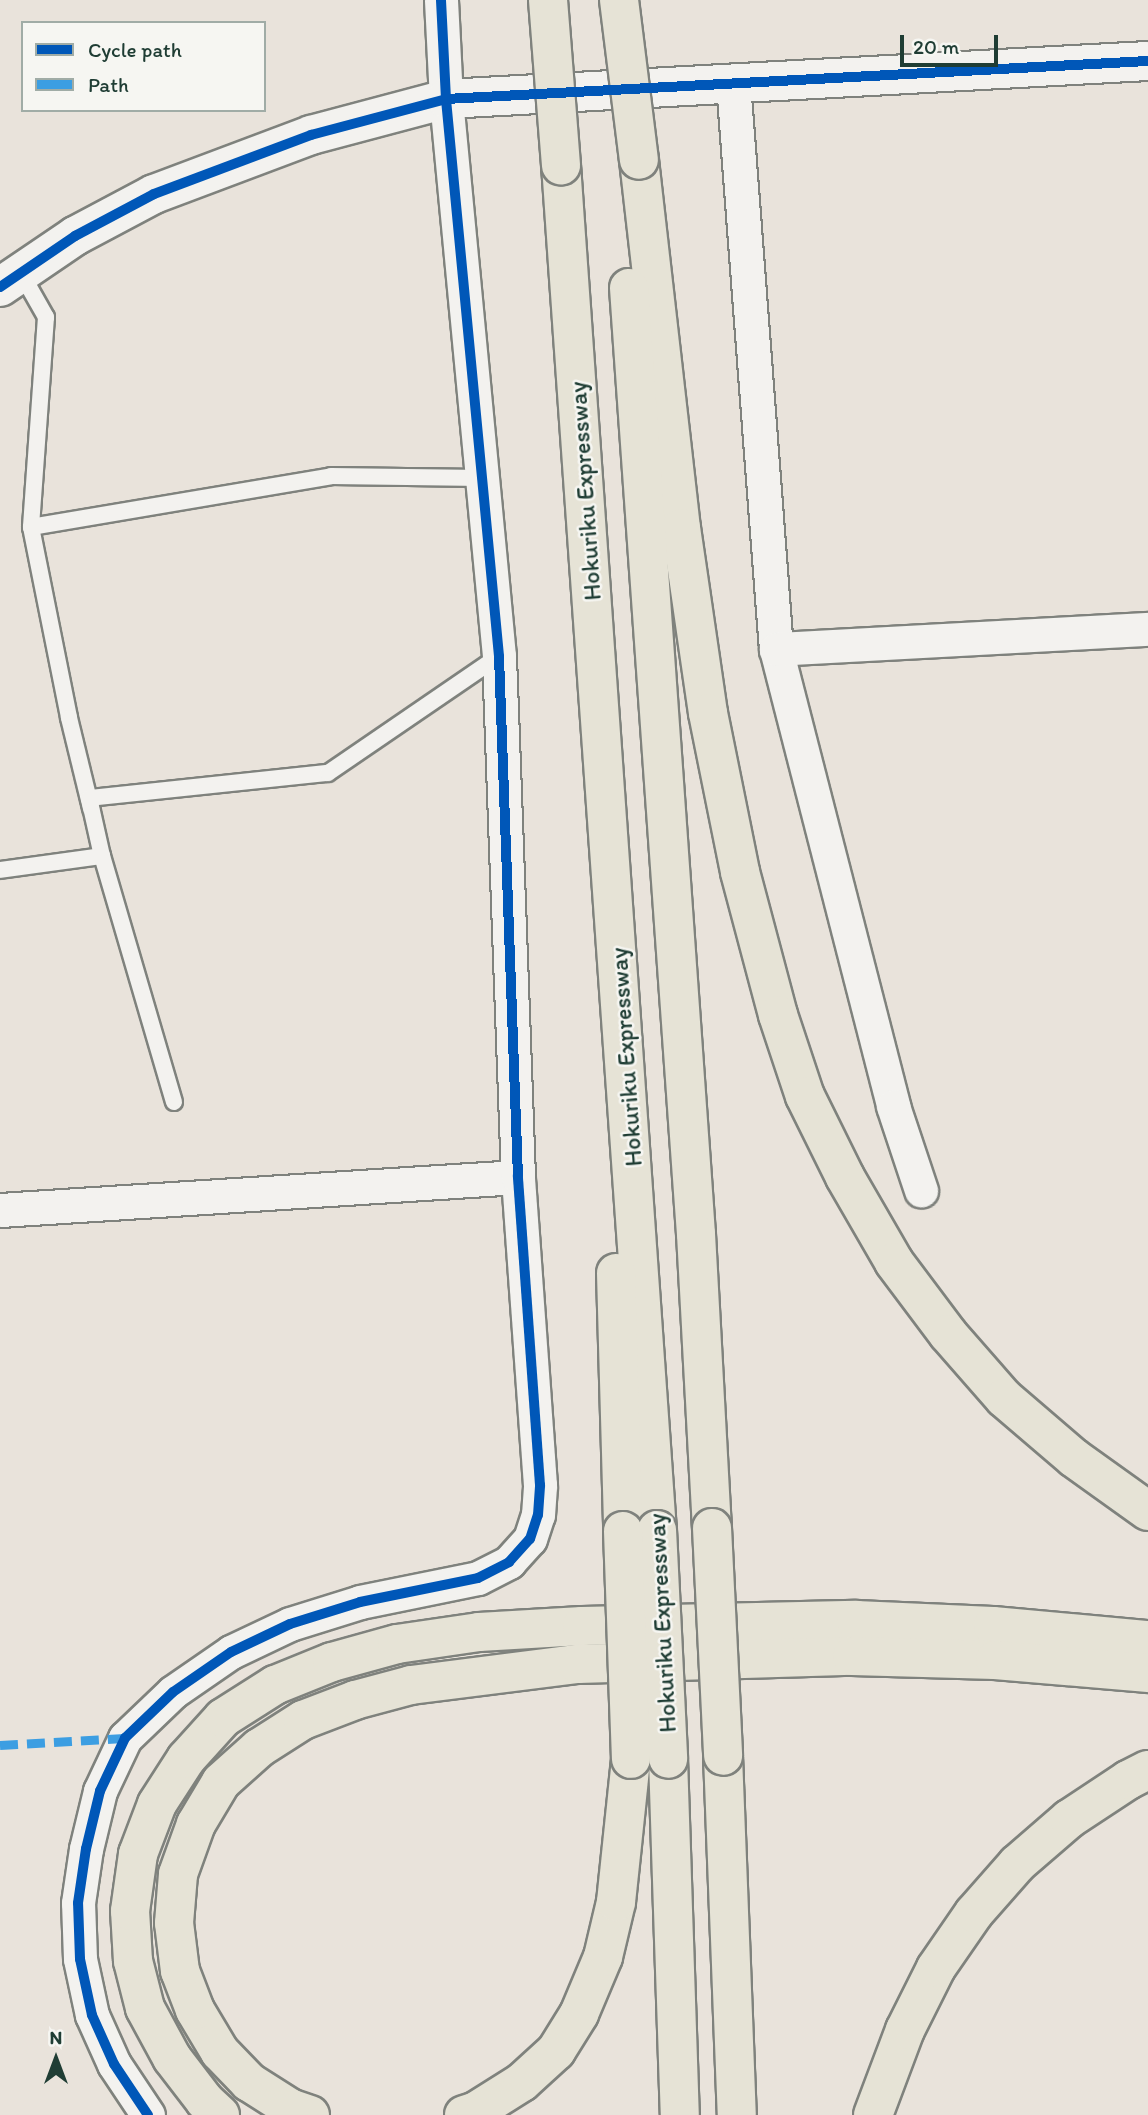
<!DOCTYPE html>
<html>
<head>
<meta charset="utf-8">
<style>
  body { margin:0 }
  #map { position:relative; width:1148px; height:2115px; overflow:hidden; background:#e9e3db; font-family:Itim,sans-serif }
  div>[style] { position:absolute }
  .roads { filter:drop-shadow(2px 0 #7f827d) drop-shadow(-2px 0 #7f827d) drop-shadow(0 2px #7f827d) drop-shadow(0 -2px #7f827d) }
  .lane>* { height:16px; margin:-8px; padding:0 8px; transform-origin:8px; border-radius:8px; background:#f3f2ef }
  .street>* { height:33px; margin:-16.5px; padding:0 16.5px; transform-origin:16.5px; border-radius:16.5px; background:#f3f2ef }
  .secondary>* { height:38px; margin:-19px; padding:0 19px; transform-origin:19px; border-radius:19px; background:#f3f2ef }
  .highway>* { height:38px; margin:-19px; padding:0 19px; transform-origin:19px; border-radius:19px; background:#e6e3d6 }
  .bridges { filter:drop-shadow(2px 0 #7f827d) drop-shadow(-2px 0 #7f827d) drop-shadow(0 2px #7f827d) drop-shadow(0 -2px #7f827d) }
  .highway-bridge>* { height:38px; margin:-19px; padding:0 19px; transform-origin:19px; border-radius:19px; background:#e6e3d6 }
  .quiet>* { height:9px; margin-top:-4.5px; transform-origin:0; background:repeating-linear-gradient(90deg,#3c9ee2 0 18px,transparent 0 27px) }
  .cycleway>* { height:10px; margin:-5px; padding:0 5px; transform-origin:5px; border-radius:5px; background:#0057b8 }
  span { translate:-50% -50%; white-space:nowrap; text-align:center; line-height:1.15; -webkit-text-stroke:5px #f6f6f2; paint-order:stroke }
  .street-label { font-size:24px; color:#1f3d34 }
  .legend { position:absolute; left:21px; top:21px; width:245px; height:91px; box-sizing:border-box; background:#f6f6f2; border:2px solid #a0aca6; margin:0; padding:9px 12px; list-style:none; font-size:21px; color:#1f3d34 }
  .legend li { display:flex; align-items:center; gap:14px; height:35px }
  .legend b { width:35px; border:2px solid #a0aca6 }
  .north { position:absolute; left:21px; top:2024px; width:70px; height:70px; -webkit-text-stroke:5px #f6f6f2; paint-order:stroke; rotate:0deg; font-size:19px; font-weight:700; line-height:28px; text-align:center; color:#1f3d34 }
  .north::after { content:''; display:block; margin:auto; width:24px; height:32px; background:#1f3d34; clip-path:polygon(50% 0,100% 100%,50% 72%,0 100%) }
  .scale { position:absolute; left:900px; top:35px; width:98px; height:32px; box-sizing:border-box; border:4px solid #1f3d34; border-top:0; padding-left:9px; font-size:21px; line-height:24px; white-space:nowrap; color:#1f3d34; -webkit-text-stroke:5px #f6f6f2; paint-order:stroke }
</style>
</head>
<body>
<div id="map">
  <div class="roads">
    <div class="lane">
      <div style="left:21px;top:273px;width:51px;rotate:60.4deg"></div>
      <div style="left:46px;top:317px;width:211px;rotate:94.1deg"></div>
      <div style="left:31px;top:527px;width:195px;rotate:78.7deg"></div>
      <div style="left:69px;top:718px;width:93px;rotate:76.3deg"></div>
      <div style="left:31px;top:527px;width:304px;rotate:-9.6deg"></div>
      <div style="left:331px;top:476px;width:151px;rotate:0.8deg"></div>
      <div style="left:0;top:870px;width:103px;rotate:-7.8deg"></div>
      <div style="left:174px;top:1102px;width:256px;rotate:-106.3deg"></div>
      <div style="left:102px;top:856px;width:59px;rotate:-102.6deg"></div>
      <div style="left:89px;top:798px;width:240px;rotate:-6deg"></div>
      <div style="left:328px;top:773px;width:207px;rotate:-34.4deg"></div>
    </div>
    <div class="street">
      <div style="left:733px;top:83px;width:568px;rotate:85.66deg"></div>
      <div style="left:776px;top:649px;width:472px;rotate:75.6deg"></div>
      <div style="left:893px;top:1106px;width:89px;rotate:71.6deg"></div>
      <div style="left:776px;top:649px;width:373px;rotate:-3.1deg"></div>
      <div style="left:0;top:1210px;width:519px;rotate:-3.65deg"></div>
      <div style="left:148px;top:2115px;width:61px;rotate:-123.7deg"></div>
      <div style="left:114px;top:2064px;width:54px;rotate:-114.2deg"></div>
      <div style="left:92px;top:2015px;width:57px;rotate:-102.1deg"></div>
      <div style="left:80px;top:1959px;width:56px;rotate:-92deg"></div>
      <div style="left:78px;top:1903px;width:55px;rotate:-81.6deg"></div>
      <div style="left:86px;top:1849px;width:60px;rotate:-76.4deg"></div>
      <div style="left:100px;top:1791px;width:59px;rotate:-64.7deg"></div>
      <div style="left:125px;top:1738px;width:66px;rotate:-43.8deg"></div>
      <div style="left:173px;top:1692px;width:70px;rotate:-34.6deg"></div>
      <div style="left:231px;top:1652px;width:65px;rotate:-25.4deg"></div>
      <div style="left:290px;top:1624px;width:73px;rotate:-17.4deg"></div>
      <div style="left:360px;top:1602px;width:120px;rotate:-11.5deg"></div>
      <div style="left:478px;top:1578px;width:35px;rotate:-27deg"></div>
      <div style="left:509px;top:1562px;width:31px;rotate:-48deg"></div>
      <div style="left:530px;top:1539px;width:25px;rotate:-72deg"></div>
      <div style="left:538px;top:1515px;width:30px;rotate:-86deg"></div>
      <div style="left:540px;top:1485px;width:309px;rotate:-94.1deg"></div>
      <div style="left:518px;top:1177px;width:521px;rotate:-92.09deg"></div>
      <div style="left:499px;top:656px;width:560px;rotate:-95.44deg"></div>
      <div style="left:446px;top:99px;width:99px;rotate:-92.9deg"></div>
    </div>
    <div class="secondary">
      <div style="left:0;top:287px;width:91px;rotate:-34.2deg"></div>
      <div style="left:75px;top:236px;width:89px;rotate:-28deg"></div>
      <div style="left:154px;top:194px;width:168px;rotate:-20.6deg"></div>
      <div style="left:311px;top:135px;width:140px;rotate:-14.9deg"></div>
      <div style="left:446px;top:99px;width:703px;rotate:-3.1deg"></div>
    </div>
    <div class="highway">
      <div style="left:639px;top:160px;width:370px;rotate:83.5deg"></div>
      <div style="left:681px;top:528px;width:187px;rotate:81.7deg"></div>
      <div style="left:708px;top:713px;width:162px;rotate:78.6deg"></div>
      <div style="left:740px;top:872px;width:148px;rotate:75.1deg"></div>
      <div style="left:778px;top:1015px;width:85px;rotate:71.6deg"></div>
      <div style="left:805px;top:1096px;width:90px;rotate:63.7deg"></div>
      <div style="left:845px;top:1177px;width:98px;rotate:60deg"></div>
      <div style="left:894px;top:1262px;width:90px;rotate:53.1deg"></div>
      <div style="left:948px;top:1334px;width:85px;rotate:48.8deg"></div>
      <div style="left:1004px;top:1398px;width:92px;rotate:40.6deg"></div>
      <div style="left:1074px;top:1458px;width:91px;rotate:35.6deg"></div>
      <div style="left:561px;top:165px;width:1368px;rotate:85.98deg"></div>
      <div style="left:629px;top:288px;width:948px;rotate:85.95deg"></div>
      <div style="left:696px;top:1234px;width:294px;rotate:86.9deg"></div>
      <div style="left:616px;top:1273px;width:258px;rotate:88.4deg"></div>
      <div style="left:723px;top:1756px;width:359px;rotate:87.8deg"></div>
      <div style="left:668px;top:1759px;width:356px;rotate:88.1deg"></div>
      <div style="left:220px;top:2115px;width:21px;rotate:-137deg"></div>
      <div style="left:205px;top:2101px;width:54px;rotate:-127.5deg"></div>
      <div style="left:172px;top:2058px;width:57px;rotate:-118.4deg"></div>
      <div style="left:145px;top:2008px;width:49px;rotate:-104.3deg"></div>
      <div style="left:133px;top:1961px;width:50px;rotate:-93.4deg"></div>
      <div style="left:130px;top:1911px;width:58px;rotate:-82deg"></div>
      <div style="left:138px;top:1854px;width:53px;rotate:-69.2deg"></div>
      <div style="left:157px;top:1804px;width:54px;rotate:-57.2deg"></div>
      <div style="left:186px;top:1759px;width:55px;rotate:-47.9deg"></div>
      <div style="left:223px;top:1718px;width:62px;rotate:-32.4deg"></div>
      <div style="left:275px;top:1685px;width:61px;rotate:-22deg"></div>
      <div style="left:332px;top:1662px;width:67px;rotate:-15.5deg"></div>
      <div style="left:397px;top:1644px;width:83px;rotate:-8.3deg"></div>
      <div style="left:479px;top:1632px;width:103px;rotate:-3.3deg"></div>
      <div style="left:582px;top:1626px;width:274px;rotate:-1.3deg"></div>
      <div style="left:856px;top:1620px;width:137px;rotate:2.5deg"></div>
      <div style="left:993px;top:1626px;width:156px;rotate:5.2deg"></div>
      <div style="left:310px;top:2115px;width:21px;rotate:-161deg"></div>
      <div style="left:290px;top:2108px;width:49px;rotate:-147.6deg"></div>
      <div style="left:249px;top:2082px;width:42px;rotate:-134deg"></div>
      <div style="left:220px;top:2052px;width:49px;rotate:-120.8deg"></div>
      <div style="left:195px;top:2010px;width:42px;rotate:-111deg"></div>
      <div style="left:180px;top:1971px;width:48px;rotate:-97.1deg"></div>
      <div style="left:174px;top:1923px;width:49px;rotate:-85.3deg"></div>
      <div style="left:178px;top:1874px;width:53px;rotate:-70.2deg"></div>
      <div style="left:196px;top:1824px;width:49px;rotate:-59.2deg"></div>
      <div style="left:221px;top:1782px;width:51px;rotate:-41.8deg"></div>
      <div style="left:259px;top:1748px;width:52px;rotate:-32.5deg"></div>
      <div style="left:303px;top:1720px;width:56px;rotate:-21deg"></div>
      <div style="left:355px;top:1700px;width:58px;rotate:-15deg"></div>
      <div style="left:411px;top:1685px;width:168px;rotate:-7.2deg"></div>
      <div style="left:578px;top:1664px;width:274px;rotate:-1.7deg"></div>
      <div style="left:852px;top:1656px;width:143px;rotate:1.6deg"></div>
      <div style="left:995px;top:1660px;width:154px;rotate:4.9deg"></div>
      <div style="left:464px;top:2115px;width:13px;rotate:-18deg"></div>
      <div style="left:476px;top:2111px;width:54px;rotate:-32.2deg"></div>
      <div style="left:522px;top:2082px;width:46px;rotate:-42.4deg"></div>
      <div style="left:556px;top:2051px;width:44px;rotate:-58.1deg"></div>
      <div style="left:579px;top:2014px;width:62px;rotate:-67.2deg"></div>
      <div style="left:603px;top:1957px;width:57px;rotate:-76.7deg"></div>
      <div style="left:616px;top:1902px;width:144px;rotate:-84deg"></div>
      <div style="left:873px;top:2115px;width:91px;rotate:-69.4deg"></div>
      <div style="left:905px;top:2030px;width:69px;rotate:-63.4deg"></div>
      <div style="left:936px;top:1968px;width:67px;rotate:-55.4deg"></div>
      <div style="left:974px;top:1913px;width:65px;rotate:-48.7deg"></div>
      <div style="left:1017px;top:1864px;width:69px;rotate:-40.9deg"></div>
      <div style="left:1069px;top:1819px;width:71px;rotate:-33.5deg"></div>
      <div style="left:1128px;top:1780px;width:22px;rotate:-27deg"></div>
    </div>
  </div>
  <div class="bridges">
    <div class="highway-bridge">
      <div style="left:548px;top:0;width:166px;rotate:85.5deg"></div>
      <div style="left:619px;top:0;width:161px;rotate:82.9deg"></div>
      <div style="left:712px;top:1528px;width:228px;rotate:87.2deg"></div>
      <div style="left:657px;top:1530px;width:229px;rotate:87.2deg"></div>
      <div style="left:623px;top:1531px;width:228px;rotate:88deg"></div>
    </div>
  </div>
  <div class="quiet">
    <div style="left:0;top:1745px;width:125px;rotate:-3.2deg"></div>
  </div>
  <div class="cycleway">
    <div style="left:0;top:287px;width:91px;rotate:-34.2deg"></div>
    <div style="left:75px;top:236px;width:89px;rotate:-28deg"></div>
    <div style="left:154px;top:194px;width:168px;rotate:-20.6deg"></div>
    <div style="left:311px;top:135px;width:140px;rotate:-14.9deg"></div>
    <div style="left:446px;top:99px;width:703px;rotate:-3.1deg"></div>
    <div style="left:148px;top:2115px;width:61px;rotate:-123.7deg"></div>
    <div style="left:114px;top:2064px;width:54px;rotate:-114.2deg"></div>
    <div style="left:92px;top:2015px;width:57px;rotate:-102.1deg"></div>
    <div style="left:80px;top:1959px;width:56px;rotate:-92deg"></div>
    <div style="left:78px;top:1903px;width:55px;rotate:-81.6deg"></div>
    <div style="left:86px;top:1849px;width:60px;rotate:-76.4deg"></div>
    <div style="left:100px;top:1791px;width:59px;rotate:-64.7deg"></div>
    <div style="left:125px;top:1738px;width:66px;rotate:-43.8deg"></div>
    <div style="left:173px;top:1692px;width:70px;rotate:-34.6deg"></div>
    <div style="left:231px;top:1652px;width:65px;rotate:-25.4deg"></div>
    <div style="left:290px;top:1624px;width:73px;rotate:-17.4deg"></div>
    <div style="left:360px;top:1602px;width:120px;rotate:-11.5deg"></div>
    <div style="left:478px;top:1578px;width:35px;rotate:-27deg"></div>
    <div style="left:509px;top:1562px;width:31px;rotate:-48deg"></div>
    <div style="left:530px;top:1539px;width:25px;rotate:-72deg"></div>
    <div style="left:538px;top:1515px;width:30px;rotate:-86deg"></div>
    <div style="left:540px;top:1485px;width:309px;rotate:-94.1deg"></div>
    <div style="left:518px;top:1177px;width:521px;rotate:-92.09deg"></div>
    <div style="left:499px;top:656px;width:560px;rotate:-95.44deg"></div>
    <div style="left:446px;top:99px;width:99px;rotate:-92.9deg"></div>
  </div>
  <div class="street-label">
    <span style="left:585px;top:491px;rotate:-94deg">Hokuriku Expressway</span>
    <span style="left:626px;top:1057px;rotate:-94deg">Hokuriku Expressway</span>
    <span style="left:662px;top:1623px;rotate:-93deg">Hokuriku Expressway</span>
  </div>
  <ul class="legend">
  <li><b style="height:9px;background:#0057b8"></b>Cycle path</li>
  <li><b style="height:9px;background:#3c9ee2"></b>Path</li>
  </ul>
  <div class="north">N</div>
  <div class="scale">20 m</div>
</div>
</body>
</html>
